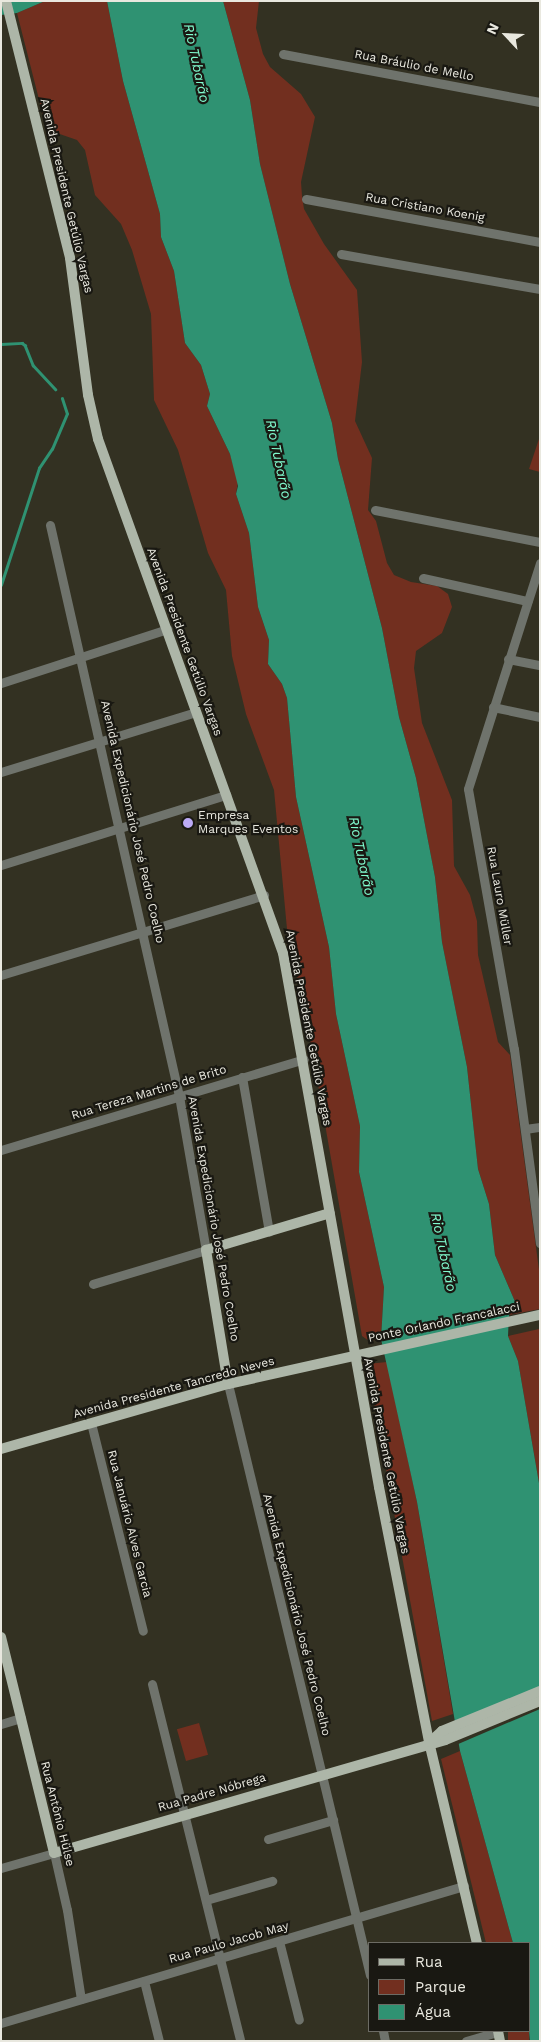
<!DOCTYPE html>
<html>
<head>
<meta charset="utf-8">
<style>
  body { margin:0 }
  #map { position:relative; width:541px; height:2042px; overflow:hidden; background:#333122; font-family:"Work Sans",sans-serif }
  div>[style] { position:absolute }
  .green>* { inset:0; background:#722f1f; transform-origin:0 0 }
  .water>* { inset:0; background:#2f9272 }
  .pier>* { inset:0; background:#333122 }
  .stream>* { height:2.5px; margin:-1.25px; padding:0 1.25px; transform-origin:1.25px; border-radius:1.25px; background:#2f9272 }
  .minor>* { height:9px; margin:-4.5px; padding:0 4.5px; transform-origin:4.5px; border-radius:4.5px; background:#6f736c }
  .major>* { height:10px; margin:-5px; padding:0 5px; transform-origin:5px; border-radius:5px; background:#adb6a8 }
  .dots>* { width:14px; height:14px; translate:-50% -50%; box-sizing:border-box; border:2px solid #191812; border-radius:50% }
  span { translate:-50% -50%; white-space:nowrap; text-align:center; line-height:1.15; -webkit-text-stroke:4.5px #191812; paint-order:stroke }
  .street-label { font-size:12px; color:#e9e8df }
  .poi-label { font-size:12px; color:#e9e8df }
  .left { translate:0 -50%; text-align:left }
  .water-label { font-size:14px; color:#81fbcf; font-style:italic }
  .frame { position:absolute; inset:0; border:2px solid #e9e8df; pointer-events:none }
  .legend { position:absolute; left:368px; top:1942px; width:162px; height:90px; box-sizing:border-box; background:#191812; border:1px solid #6c6b64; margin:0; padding:6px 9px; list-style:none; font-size:15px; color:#e9e8df }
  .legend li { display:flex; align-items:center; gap:10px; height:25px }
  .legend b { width:25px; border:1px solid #6c6b64 }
  .north { position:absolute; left:481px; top:10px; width:50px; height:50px; -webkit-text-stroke:4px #191812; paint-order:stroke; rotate:295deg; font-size:14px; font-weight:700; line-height:20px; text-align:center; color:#e9e8df }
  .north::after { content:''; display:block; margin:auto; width:18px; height:22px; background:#e9e8df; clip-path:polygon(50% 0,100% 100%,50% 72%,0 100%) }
</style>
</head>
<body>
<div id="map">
  <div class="green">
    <div style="clip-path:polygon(45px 1px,107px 1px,123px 81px,160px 214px,161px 237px,174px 271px,185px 343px,201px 365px,210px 394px,207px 406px,230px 454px,238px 481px,236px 494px,249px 533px,258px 607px,269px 640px,268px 664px,282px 684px,287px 698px,296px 797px,329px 947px,336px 1014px,360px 1126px,359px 1172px,384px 1287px,381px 1339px,369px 1341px,362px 1336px,311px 1044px,287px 929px,274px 790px,246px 714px,232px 656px,226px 590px,208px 553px,178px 450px,154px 400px,151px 314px,132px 250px,121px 224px,95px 195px,85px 150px,77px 140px,51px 131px,44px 119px,17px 13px)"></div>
    <div style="clip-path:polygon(223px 1px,259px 1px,256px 28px,263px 54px,270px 67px,301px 94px,315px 117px,301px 182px,302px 196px,304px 209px,324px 244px,357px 290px,362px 362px,355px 421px,372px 458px,368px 510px,376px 521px,387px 563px,394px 575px,411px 582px,437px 586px,448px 594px,452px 607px,442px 633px,416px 651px,414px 668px,422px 723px,452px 800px,454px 866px,470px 895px,477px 921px,478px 955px,498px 1042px,510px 1055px,540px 1277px,540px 1309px,509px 1315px,516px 1304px,495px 1255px,489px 1204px,478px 1169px,467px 1067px,442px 942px,435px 877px,416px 778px,399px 717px,382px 628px,338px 459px,332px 423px,290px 284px,260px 164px,250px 100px)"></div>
    <div style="clip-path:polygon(540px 436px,540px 472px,529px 469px)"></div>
    <div style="clip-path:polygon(539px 1329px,540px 1334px,540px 1489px,518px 1361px,508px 1336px)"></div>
    <div style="clip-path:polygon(387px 1362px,417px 1502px,453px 1714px,432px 1721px,367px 1364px)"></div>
    <div style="left:199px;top:1723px;width:33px;height:23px;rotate:74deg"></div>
    <div style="clip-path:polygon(460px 1751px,513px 1943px,486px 1943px,441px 1759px)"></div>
    <div style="left:508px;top:2031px;width:21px;height:10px"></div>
  </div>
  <div class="water">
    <div style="clip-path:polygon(1px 1px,45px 1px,17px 13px,1px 15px)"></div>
    <div style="clip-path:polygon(107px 1px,223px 1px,250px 100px,260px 164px,290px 284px,332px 423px,338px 459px,382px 628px,399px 717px,416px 778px,435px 877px,442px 942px,467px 1067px,478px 1169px,489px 1204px,495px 1255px,516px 1304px,509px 1315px,508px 1336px,518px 1361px,540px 1489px,540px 2041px,530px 2041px,529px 2031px,530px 1943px,513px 1943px,460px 1751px,417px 1502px,381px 1339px,384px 1287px,359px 1172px,360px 1126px,336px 1014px,329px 947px,296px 797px,287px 698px,282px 684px,268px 664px,269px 640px,258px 607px,249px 533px,236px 494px,238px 486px,230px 454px,207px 406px,210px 394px,201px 365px,185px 343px,174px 271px,161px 237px,160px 214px,123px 81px)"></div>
  </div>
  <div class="pier">
    <div style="clip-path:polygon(540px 1688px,540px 1709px,456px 1745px,452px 1725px)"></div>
  </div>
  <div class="stream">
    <div style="left:1px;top:344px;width:21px;rotate:-3deg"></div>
    <div style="left:22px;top:343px;width:4px;rotate:34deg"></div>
    <div style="left:25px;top:345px;width:22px;rotate:68deg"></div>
    <div style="left:33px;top:365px;width:33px;rotate:47deg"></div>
    <div style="left:1px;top:585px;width:123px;rotate:-72deg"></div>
    <div style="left:39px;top:468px;width:23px;rotate:-56deg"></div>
    <div style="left:52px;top:449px;width:38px;rotate:-67deg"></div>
    <div style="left:67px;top:414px;width:16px;rotate:-108deg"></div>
  </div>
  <div class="minor">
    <div style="left:283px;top:54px;width:261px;rotate:10.6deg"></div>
    <div style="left:306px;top:199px;width:238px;rotate:10.4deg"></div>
    <div style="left:341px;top:254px;width:202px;rotate:10deg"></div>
    <div style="left:375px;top:510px;width:168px;rotate:11deg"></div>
    <div style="left:50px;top:525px;width:585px;rotate:77.27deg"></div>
    <div style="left:179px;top:1096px;width:156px;rotate:80.1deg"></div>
    <div style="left:206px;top:1250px;width:118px;rotate:163.3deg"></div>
    <div style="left:540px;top:563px;width:237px;rotate:107.7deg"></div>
    <div style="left:468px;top:789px;width:264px;rotate:80deg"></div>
    <div style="left:514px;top:1049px;width:196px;rotate:82.4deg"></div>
    <div style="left:423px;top:578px;width:107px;rotate:12.5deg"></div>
    <div style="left:508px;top:659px;width:33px;rotate:11deg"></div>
    <div style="left:1px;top:683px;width:175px;rotate:-18deg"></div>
    <div style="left:493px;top:707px;width:48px;rotate:12deg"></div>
    <div style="left:1px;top:772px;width:204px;rotate:-17.1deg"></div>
    <div style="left:1px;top:865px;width:236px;rotate:-17.3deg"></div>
    <div style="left:1px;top:975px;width:275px;rotate:-16.9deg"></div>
    <div style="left:242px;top:1077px;width:157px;rotate:80.1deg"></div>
    <div style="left:525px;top:1129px;width:15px;rotate:-8deg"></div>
    <div style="left:1px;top:1150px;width:316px;rotate:-16.7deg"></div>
    <div style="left:228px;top:1384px;width:608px;rotate:76.49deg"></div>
    <div style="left:91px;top:1423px;width:214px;rotate:76deg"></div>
    <div style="left:152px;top:1684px;width:366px;rotate:76.1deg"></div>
    <div style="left:1px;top:1724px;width:21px;rotate:-17deg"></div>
    <div style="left:268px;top:1839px;width:68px;rotate:-16.3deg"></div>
    <div style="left:1px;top:1868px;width:55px;rotate:-15.8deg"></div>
    <div style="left:54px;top:1853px;width:58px;rotate:77.2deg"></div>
    <div style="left:67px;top:1910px;width:90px;rotate:81.1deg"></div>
    <div style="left:206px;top:1900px;width:69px;rotate:-16.1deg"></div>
    <div style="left:279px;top:1941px;width:81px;rotate:75.8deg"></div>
    <div style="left:144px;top:1981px;width:62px;rotate:76deg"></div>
    <div style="left:1px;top:2023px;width:483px;rotate:-16.5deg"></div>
    <div style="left:383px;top:2031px;width:10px;rotate:79deg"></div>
    <div style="left:466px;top:2041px;width:33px;rotate:-16deg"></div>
  </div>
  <div class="major">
    <div style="left:6px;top:1px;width:265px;rotate:76deg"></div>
    <div style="left:70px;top:258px;width:138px;rotate:82.5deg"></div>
    <div style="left:88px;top:395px;width:45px;rotate:77.2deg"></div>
    <div style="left:98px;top:439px;width:546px;rotate:70.21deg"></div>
    <div style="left:283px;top:953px;width:543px;rotate:79.81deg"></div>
    <div style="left:379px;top:1487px;width:260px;rotate:78.9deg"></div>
    <div style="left:429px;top:1742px;width:207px;rotate:76.6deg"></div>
    <div style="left:228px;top:1384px;width:136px;rotate:-99.3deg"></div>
    <div style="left:206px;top:1250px;width:129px;rotate:-16.6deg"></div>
    <div style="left:1px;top:1449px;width:236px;rotate:-16deg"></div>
    <div style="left:228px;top:1384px;width:320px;rotate:-12.5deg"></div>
    <div style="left:1px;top:1637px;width:222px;rotate:76.2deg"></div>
    <div style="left:54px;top:1853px;width:407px;rotate:-16.1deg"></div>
    <div style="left:445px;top:1740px;width:103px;rotate:-22.3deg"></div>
    <div style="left:430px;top:1742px;width:16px;rotate:-43deg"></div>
    <div style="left:442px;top:1731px;width:106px;rotate:-22.2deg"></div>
    <div style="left:498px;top:2031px;width:10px;rotate:79deg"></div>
  </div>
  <div class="dots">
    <div style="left:188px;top:823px;background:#bcaaf6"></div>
  </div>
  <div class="street-label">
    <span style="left:414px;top:66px;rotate:11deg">Rua Bráulio de Mello</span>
    <span style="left:66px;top:196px;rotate:77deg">Avenida Presidente Getúlio Vargas</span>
    <span style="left:425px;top:208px;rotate:10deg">Rua Cristiano Koenig</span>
    <span style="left:184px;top:642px;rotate:70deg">Avenida Presidente Getúlio Vargas</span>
    <span style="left:132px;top:822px;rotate:77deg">Avenida Expedicionário José Pedro Coelho</span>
    <span style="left:499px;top:896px;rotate:80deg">Rua Lauro Müller</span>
    <span style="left:308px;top:1028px;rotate:79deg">Avenida Presidente Getúlio Vargas</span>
    <span style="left:149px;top:1093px;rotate:-17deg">Rua Tereza Martins de Brito</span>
    <span style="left:213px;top:1219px;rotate:80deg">Avenida Expedicionário José Pedro Coelho</span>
    <span style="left:444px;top:1323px;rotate:-12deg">Ponte Orlando Francalacci</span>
    <span style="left:174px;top:1388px;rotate:-15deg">Avenida Presidente Tancredo Neves</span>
    <span style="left:386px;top:1456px;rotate:79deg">Avenida Presidente Getúlio Vargas</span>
    <span style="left:129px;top:1524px;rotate:76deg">Rua Januário Alves Garcia</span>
    <span style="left:296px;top:1615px;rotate:76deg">Avenida Expedicionário José Pedro Coelho</span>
    <span style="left:212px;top:1793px;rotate:-16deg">Rua Padre Nóbrega</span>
    <span style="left:57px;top:1814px;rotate:76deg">Rua Antônio Hülse</span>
    <span style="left:229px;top:1943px;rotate:-16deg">Rua Paulo Jacob May</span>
  </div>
  <div class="poi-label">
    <span class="left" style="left:198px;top:823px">Empresa<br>Marques Eventos</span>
  </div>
  <div class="water-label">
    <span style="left:197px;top:63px;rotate:78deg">Rio Tubarão</span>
    <span style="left:279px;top:459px;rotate:78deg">Rio Tubarão</span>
    <span style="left:362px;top:856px;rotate:78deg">Rio Tubarão</span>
    <span style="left:444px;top:1252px;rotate:78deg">Rio Tubarão</span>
  </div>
  <div class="frame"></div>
  <ul class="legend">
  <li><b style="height:6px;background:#adb6a8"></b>Rua</li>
  <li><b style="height:14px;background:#722f1f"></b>Parque</li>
  <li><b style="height:14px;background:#2f9272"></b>Água</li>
  </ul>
  <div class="north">N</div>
</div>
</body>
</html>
